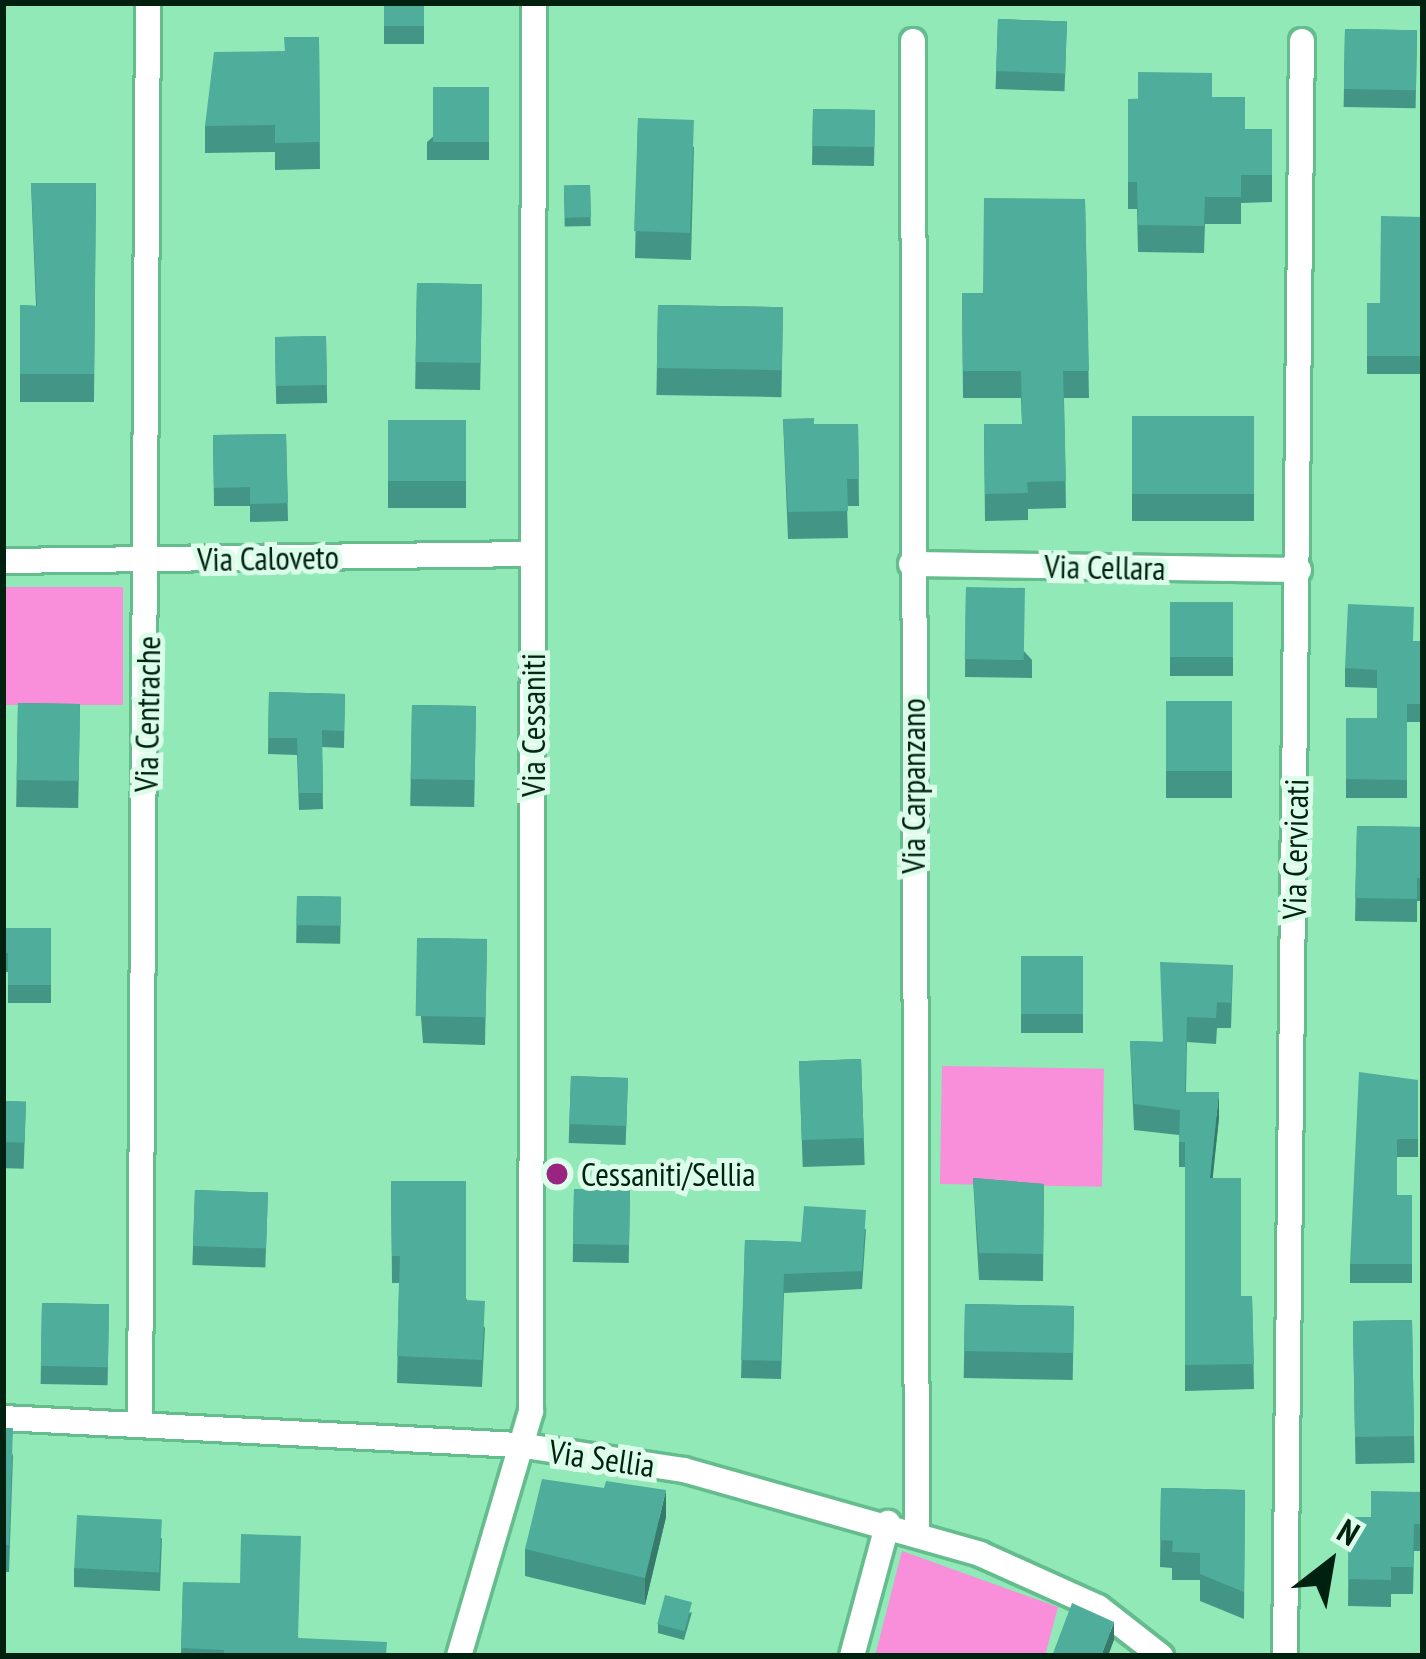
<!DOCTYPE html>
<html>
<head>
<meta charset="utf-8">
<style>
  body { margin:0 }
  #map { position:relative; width:1426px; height:1659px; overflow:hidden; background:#91e9b8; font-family:"PT Sans Narrow",sans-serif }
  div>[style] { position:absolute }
  .green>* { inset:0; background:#f98eda; transform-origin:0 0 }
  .roads { filter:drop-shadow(3px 0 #65bc8d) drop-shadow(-3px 0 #65bc8d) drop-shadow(0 3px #65bc8d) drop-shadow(0 -3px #65bc8d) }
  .street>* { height:24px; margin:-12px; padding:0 12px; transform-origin:12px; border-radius:12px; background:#fff }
  .wall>* { inset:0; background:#439685; transform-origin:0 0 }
  .shaded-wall>* { inset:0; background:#377a6c }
  .building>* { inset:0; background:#4eae9b; transform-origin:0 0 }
  .dots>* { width:33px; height:33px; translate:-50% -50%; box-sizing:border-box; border:6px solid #dcfde9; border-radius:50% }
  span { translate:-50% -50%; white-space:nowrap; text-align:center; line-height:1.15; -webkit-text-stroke:10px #dcfde9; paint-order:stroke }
  .street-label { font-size:33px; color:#002110 }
  .poi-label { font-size:33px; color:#002110 }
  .left { translate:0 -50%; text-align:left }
  .frame { position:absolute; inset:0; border:6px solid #002110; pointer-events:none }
  .north { position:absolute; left:1270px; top:1503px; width:120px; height:120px; -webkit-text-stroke:9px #dcfde9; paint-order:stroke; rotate:31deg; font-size:33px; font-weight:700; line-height:48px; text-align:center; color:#002110 }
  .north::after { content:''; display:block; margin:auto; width:42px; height:54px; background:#002110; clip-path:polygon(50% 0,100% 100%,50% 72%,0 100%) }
</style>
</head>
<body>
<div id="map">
  <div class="green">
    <div style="left:3px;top:587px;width:120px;height:118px"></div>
    <div style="left:942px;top:1066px;width:162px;height:118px;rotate:1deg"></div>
    <div style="clip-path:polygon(902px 1551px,1058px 1607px,1045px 1656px,875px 1656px)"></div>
  </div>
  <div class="roads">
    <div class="street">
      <div style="left:913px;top:41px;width:1491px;rotate:89.85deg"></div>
      <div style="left:3px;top:561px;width:530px;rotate:-0.76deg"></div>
      <div style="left:911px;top:564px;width:388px;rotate:0.9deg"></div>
      <div style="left:3px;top:1418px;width:516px;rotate:3deg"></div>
      <div style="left:518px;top:1445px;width:168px;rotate:8.6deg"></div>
      <div style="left:684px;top:1470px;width:308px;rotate:15.8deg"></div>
      <div style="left:980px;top:1554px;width:129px;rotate:24.2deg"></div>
      <div style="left:1098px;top:1607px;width:80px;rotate:37.9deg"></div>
      <div style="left:140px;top:1424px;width:1421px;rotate:-89.68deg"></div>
      <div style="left:459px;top:1656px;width:255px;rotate:-73.6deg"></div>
      <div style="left:531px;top:1411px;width:1408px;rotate:-89.88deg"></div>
      <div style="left:852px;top:1656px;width:138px;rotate:-74.9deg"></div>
      <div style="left:1285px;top:1656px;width:1615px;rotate:-89.4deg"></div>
    </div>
  </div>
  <div class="wall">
    <div style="left:384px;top:3px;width:40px;height:41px"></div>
    <div style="left:998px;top:19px;width:69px;height:70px;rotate:2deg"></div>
    <div style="left:1345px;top:29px;width:72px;height:78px;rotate:1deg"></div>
    <div style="clip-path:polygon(319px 37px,320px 169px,275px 170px,275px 152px,205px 153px,205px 126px,284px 51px)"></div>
    <div style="clip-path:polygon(489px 87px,489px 160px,427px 160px,427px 142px)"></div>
    <div style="clip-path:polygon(1212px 97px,1245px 129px,1272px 129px,1272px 202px,1241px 203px,1241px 224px,1205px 224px,1204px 253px,1138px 252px,1137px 209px,1128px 209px,1128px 99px)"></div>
    <div style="left:813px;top:109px;width:62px;height:56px;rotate:1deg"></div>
    <div style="clip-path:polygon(638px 118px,694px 147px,691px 260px,635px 258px)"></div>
    <div style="clip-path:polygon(31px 183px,96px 183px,94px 402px,20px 402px,20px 305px,36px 306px)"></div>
    <div style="left:590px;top:185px;width:41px;height:26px;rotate:89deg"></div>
    <div style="clip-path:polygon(1085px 199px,1089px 398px,1064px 398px,1066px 508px,1028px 509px,1028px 520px,985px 521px,984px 424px,1022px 424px,1021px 398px,963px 398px,962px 293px,983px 293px)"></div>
    <div style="clip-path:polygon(1423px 217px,1423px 374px,1367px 374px,1367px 303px,1380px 303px)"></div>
    <div style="left:417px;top:283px;width:65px;height:106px;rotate:1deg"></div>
    <div style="left:658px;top:305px;width:125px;height:90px;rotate:1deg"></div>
    <div style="left:326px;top:336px;width:67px;height:51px;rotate:89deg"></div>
    <div style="left:1132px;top:416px;width:122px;height:105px"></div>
    <div style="clip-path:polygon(783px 419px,814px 424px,858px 424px,859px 506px,847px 506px,848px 538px,788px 539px)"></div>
    <div style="left:388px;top:420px;width:78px;height:88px"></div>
    <div style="clip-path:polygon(286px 434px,288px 521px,250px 522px,250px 506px,214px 506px,213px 435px)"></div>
    <div style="clip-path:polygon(966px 587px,1032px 660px,1032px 678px,965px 677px)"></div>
    <div style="left:1170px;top:602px;width:63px;height:74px"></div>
    <div style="clip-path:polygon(1413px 641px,1423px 641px,1423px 722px,1407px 722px,1407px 798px,1346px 798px,1346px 718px,1377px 718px,1377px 688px,1345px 687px,1345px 668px)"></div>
    <div style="clip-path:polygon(269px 692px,345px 694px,344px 748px,322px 747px,323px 809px,299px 810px,297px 755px,268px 754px)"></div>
    <div style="left:1166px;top:701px;width:66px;height:97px"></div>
    <div style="left:18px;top:703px;width:62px;height:104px;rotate:1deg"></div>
    <div style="left:412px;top:705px;width:64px;height:101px;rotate:1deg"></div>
    <div style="clip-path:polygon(1357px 826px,1423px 827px,1423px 901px,1417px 901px,1417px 922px,1355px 921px)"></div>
    <div style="left:297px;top:896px;width:44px;height:47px;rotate:1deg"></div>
    <div style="clip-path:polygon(3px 928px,51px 928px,51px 1003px,8px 1003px,8px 972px,3px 972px)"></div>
    <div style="clip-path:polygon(417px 938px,487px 939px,485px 1045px,423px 1043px,417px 965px)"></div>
    <div style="left:1021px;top:956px;width:62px;height:77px"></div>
    <div style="clip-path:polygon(1233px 965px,1231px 1028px,1217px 1028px,1216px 1044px,1187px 1042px,1186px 1092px,1219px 1118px,1212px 1178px,1241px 1296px,1252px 1296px,1254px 1389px,1185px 1391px,1185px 1167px,1179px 1167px,1179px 1135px,1134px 1130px,1130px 1041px,1162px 1042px)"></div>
    <div style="left:861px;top:1059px;width:106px;height:62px;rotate:88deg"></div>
    <div style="left:571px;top:1076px;width:57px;height:67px;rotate:2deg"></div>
    <div style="clip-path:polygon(1418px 1080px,1418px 1157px,1397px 1157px,1397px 1195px,1412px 1195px,1412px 1283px,1350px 1283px,1350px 1264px)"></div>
    <div style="left:3px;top:1101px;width:23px;height:67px;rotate:2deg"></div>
    <div style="clip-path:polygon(973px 1178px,1044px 1184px,1043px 1281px,979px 1280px)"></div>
    <div style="clip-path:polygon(391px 1181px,485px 1328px,482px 1387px,397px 1383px,399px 1283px,392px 1283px)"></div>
    <div style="left:574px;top:1189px;width:56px;height:73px;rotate:1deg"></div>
    <div style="left:195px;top:1190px;width:73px;height:75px;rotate:2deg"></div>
    <div style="clip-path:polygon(866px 1229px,862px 1289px,784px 1293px,781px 1379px,741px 1378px,745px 1240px,801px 1242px)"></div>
    <div style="left:42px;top:1303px;width:67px;height:81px;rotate:1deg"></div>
    <div style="left:965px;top:1304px;width:109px;height:74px;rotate:1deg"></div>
    <div style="left:1412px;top:1320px;width:143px;height:59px;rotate:89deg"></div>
    <div style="clip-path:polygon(3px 1428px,13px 1456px,9px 1572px,3px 1572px)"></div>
    <div style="clip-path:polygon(1161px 1488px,1245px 1490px,1244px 1619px,1200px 1601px,1200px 1580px,1172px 1580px,1172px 1568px,1160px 1567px)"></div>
    <div style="clip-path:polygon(1423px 1492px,1423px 1551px,1414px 1551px,1413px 1594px,1391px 1594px,1391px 1607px,1348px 1606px,1349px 1517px,1371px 1517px)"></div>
    <div style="clip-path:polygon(666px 1517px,645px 1605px,525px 1576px,525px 1549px)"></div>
    <div style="clip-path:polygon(162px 1538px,160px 1591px,74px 1587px,74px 1568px)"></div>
    <div style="clip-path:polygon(183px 1582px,299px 1638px,387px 1656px,181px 1656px)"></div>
    <div style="clip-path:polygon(692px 1612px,684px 1640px,658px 1633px,658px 1624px)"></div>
  </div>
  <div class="shaded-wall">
    <div style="clip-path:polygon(1219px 1092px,1219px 1118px,1210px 1204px,1210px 1178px)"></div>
    <div style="clip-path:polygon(666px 1490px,666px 1517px,645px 1605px,645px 1578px)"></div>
    <div style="clip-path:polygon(1114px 1622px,1114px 1640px,1108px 1656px,1101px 1656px)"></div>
  </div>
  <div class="building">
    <div style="left:384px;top:3px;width:40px;height:23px"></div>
    <div style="left:998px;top:19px;width:69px;height:52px;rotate:2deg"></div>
    <div style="left:1345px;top:29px;width:72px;height:60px;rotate:1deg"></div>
    <div style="clip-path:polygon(284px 37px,319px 37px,320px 142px,275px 143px,275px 125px,205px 126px,214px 52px,285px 51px)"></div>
    <div style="clip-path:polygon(1138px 72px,1212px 73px,1212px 97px,1245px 97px,1245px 129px,1272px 129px,1272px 175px,1241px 175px,1241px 197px,1205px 197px,1204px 226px,1138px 225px,1137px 182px,1128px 182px,1128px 99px,1138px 99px)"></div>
    <div style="left:433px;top:87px;width:56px;height:55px"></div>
    <div style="left:813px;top:109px;width:62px;height:37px;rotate:1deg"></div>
    <div style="left:638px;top:118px;width:56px;height:113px;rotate:2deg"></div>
    <div style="clip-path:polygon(31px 183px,96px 183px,94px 374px,20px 374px,20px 305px,37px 306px)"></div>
    <div style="left:590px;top:185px;width:32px;height:26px;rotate:88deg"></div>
    <div style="clip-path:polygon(984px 198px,1085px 199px,1089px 371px,1063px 371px,1066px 481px,1027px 482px,1028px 493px,985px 494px,984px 424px,1022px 424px,1021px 371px,963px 371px,962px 293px,983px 293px)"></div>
    <div style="clip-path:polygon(1381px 216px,1423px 217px,1423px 356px,1367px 356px,1367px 303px,1380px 303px)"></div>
    <div style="left:417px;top:283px;width:65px;height:79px;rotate:1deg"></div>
    <div style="left:658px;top:305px;width:125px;height:63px;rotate:1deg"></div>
    <div style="left:326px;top:336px;width:49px;height:51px;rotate:89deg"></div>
    <div style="left:1132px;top:416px;width:122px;height:78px"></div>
    <div style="clip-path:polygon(814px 418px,814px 424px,858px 424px,859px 479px,847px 479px,848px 511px,788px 512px,783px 419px)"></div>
    <div style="left:388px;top:420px;width:78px;height:61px"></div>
    <div style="clip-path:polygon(286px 434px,288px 503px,250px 504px,250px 487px,214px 488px,213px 435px)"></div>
    <div style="left:966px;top:587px;width:59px;height:72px;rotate:1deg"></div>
    <div style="left:1170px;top:602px;width:63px;height:55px"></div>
    <div style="clip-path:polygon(1348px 604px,1414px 607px,1413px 641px,1423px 641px,1423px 704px,1407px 704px,1407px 780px,1346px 779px,1346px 718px,1377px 718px,1377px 670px,1345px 668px)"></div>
    <div style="clip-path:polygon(269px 692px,345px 694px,344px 731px,322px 730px,323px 793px,299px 793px,297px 738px,268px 738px)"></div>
    <div style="left:1166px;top:701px;width:66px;height:70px"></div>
    <div style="left:18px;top:703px;width:62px;height:77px;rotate:1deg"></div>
    <div style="left:412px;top:705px;width:64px;height:74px;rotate:1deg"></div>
    <div style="clip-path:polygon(1357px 826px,1423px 827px,1423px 878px,1417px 878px,1417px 899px,1355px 898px)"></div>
    <div style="left:297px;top:896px;width:44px;height:29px;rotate:1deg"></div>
    <div style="clip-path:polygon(3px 928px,51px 928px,51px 985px,8px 985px,8px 953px,3px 953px)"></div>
    <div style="left:417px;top:938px;width:70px;height:78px;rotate:1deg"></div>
    <div style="left:1021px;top:956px;width:62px;height:58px"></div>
    <div style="clip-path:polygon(1160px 962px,1233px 965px,1231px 1003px,1217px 1002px,1216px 1018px,1187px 1017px,1185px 1092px,1219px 1092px,1210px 1178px,1241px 1178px,1241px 1296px,1252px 1296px,1254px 1364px,1185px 1365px,1185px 1142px,1179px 1142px,1180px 1110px,1134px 1104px,1130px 1041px,1163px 1042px)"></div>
    <div style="left:861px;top:1059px;width:79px;height:62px;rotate:88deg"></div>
    <div style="clip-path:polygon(1359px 1072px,1418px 1080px,1418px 1139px,1397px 1139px,1397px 1195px,1412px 1195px,1412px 1264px,1350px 1264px)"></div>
    <div style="left:571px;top:1076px;width:57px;height:48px;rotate:2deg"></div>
    <div style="left:3px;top:1101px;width:23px;height:41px;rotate:2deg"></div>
    <div style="clip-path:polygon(973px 1178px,1044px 1184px,1043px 1254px,979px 1253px)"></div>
    <div style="clip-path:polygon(391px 1181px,466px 1181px,466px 1300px,485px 1301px,482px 1360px,397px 1356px,400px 1256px,392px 1256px)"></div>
    <div style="left:574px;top:1189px;width:56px;height:55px;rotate:1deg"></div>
    <div style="left:195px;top:1190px;width:73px;height:56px;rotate:2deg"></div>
    <div style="clip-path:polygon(804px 1206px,866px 1210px,862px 1271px,784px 1274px,781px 1361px,741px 1360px,745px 1240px,801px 1242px)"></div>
    <div style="left:42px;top:1303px;width:67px;height:63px;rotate:1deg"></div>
    <div style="left:965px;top:1304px;width:109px;height:47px;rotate:1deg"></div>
    <div style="left:1412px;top:1320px;width:116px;height:59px;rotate:89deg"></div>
    <div style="clip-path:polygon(3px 1428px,13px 1428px,9px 1545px,3px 1545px)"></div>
    <div style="clip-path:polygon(542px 1479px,604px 1488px,606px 1481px,666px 1490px,645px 1578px,525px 1549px)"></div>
    <div style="clip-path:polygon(1161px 1488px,1245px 1490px,1244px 1592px,1200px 1574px,1200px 1553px,1172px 1552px,1173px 1541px,1160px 1540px)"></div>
    <div style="clip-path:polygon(1371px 1491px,1423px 1492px,1423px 1524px,1414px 1524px,1413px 1567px,1391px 1567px,1391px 1580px,1348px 1579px,1349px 1517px,1371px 1517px)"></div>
    <div style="left:77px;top:1515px;width:85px;height:53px;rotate:3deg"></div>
    <div style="clip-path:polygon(241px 1534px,301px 1536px,298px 1638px,387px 1642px,386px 1656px,224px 1656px,224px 1650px,181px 1648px,183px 1582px,240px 1583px)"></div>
    <div style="left:665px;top:1595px;width:28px;height:30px;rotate:15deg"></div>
    <div style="clip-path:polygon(1072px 1603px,1114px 1622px,1101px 1656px,1052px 1656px)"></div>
  </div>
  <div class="dots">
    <div style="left:557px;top:1174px;background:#9a2580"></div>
  </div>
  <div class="street-label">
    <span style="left:268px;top:558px;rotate:-1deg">Via Caloveto</span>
    <span style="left:1105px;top:567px;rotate:1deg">Via Cellara</span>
    <span style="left:147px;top:714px;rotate:-89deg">Via Centrache</span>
    <span style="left:533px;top:725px;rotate:-90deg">Via Cessaniti</span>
    <span style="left:913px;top:786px;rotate:-90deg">Via Carpanzano</span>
    <span style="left:1295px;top:849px;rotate:-89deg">Via Cervicati</span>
    <span style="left:602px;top:1458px;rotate:8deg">Via Sellia</span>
  </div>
  <div class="poi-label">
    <span class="left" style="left:581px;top:1174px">Cessaniti/Sellia</span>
  </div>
  <div class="frame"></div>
  <div class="north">N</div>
</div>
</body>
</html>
